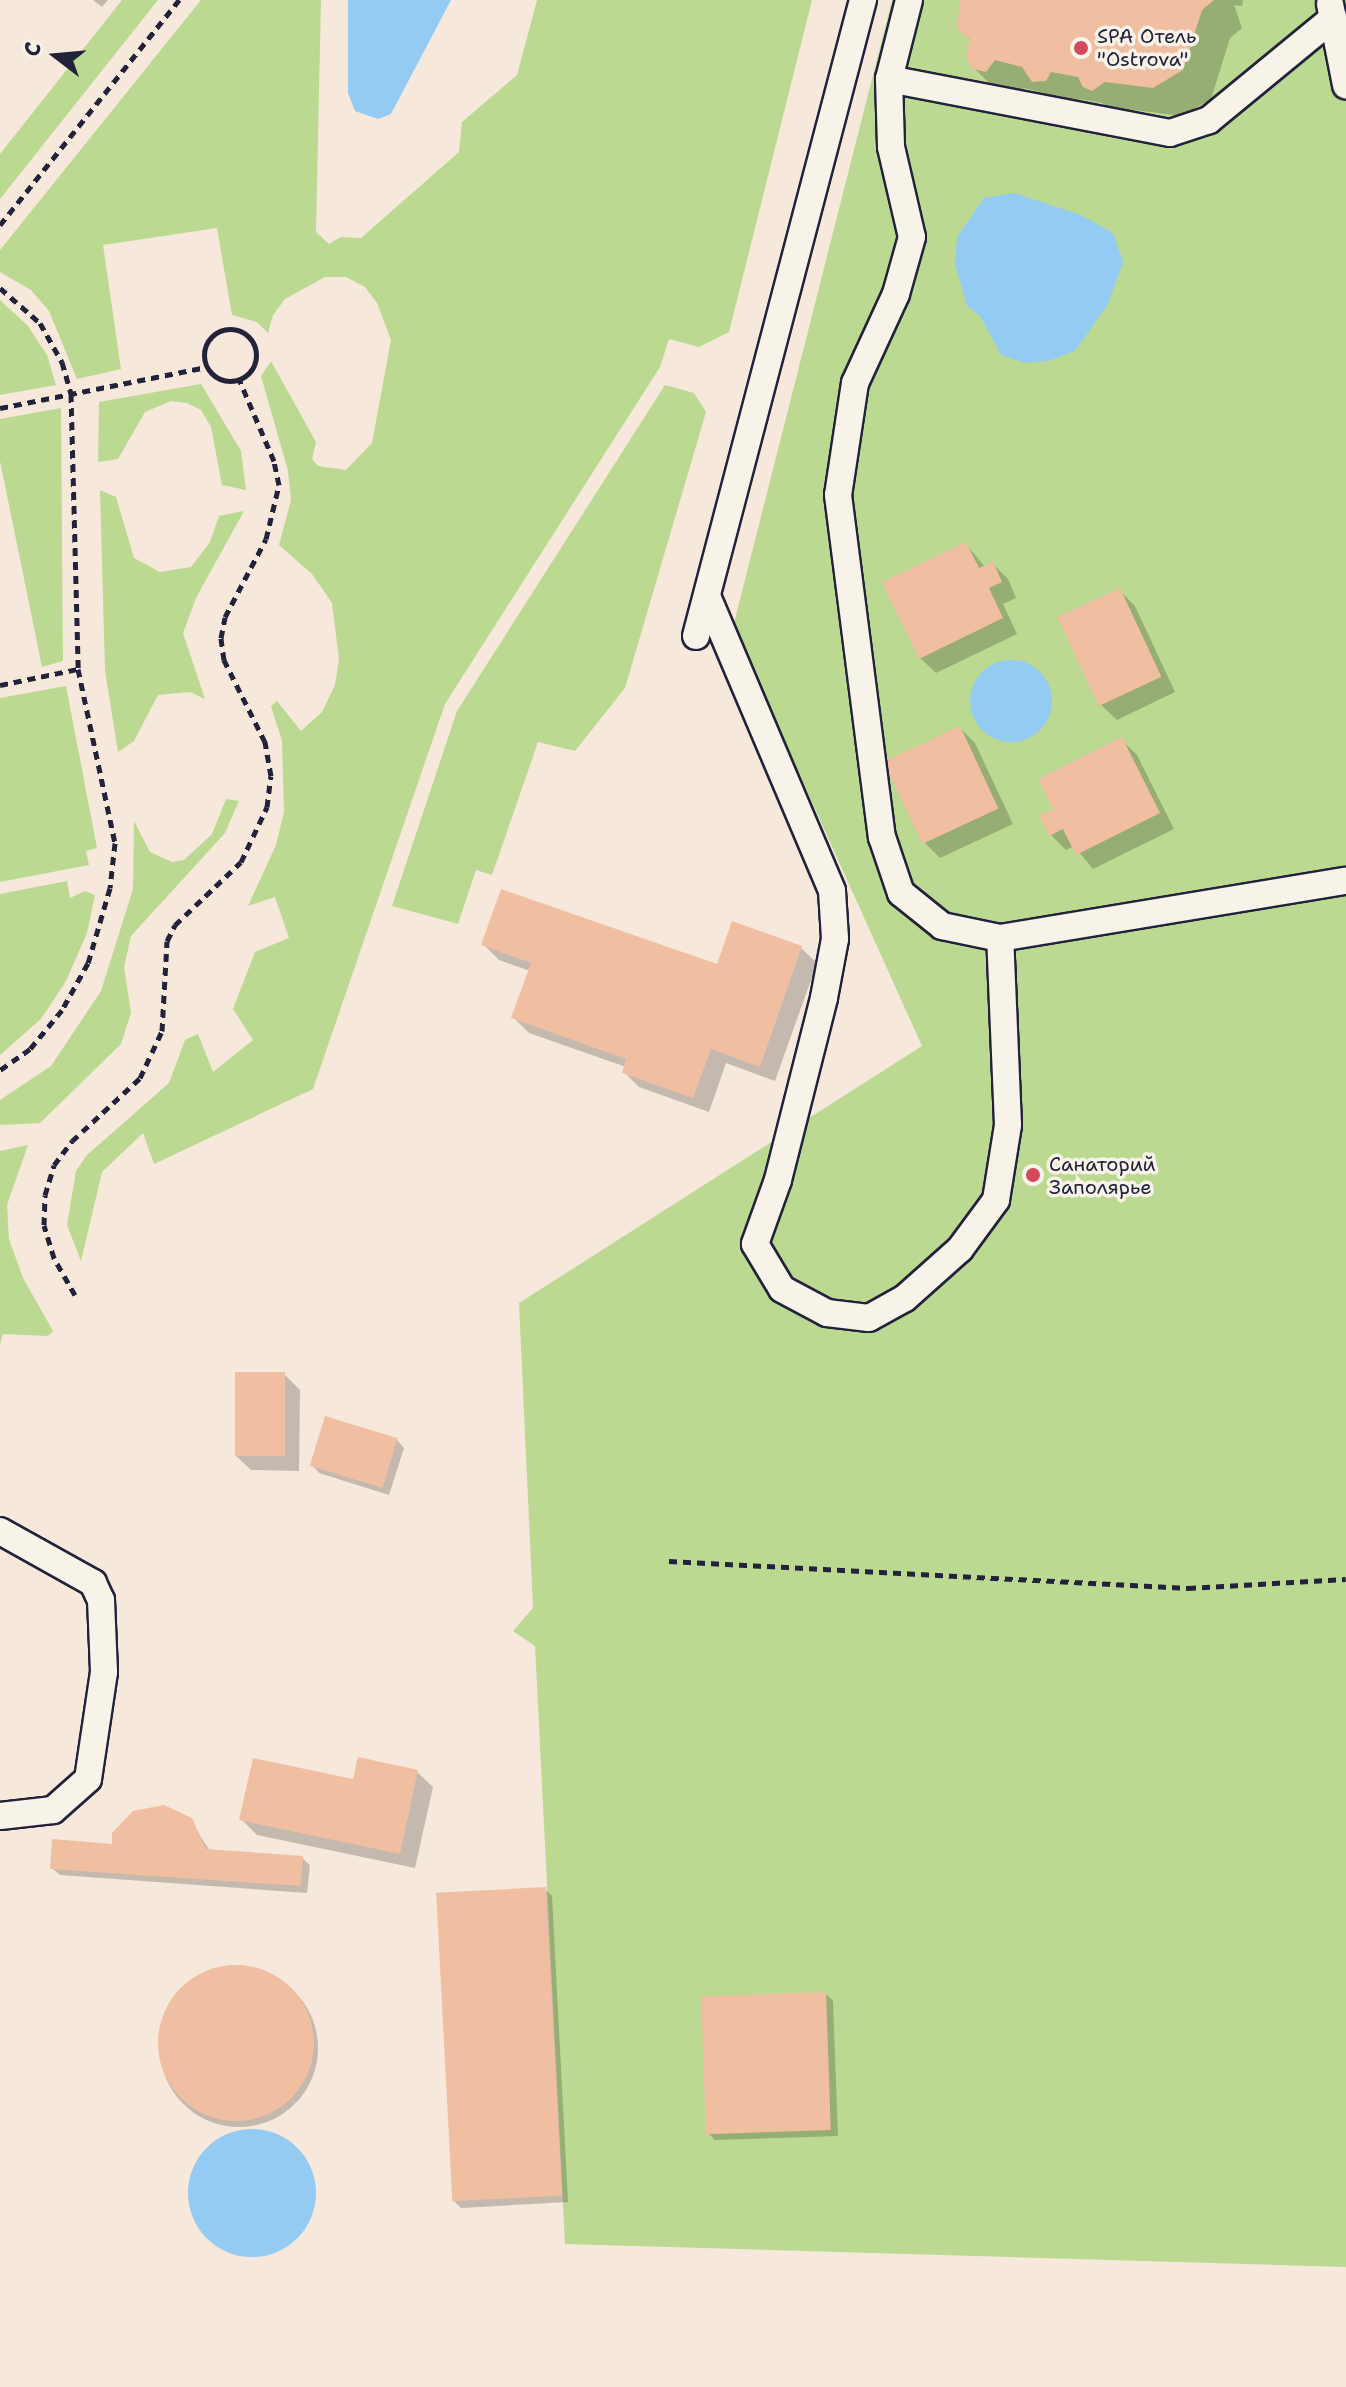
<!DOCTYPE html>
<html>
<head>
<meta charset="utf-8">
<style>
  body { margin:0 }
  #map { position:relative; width:1346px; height:2387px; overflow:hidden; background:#f6e8da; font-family:"Shantell Sans",sans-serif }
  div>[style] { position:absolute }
  .green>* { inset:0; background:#bcd991 }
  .water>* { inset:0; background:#94cbf3 }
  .round { border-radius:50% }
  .shadow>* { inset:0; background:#0003 }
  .building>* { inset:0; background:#f0bea1; transform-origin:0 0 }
  .path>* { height:5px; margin-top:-2.5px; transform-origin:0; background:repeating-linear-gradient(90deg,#22223b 0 8px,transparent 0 14px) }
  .path>.ring { margin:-2.5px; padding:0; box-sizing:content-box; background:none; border:5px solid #22223b; border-radius:50% }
  .roads { filter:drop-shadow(2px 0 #22223b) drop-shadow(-2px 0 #22223b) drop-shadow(0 2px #22223b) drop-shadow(0 -2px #22223b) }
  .service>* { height:26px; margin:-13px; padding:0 13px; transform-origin:13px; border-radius:13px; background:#f7f3e8 }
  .dots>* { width:22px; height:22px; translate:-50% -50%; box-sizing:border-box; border:4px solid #f7f3e8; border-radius:50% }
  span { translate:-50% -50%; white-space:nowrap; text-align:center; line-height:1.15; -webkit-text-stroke:7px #f7f3e8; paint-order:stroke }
  .poi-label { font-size:20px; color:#22223b }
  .left { translate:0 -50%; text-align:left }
  .north { position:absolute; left:16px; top:16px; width:80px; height:80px; -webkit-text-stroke:6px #f7f3e8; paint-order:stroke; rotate:286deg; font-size:22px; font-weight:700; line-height:32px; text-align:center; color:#22223b }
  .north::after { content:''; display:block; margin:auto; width:28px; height:36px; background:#22223b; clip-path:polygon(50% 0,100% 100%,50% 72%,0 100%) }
</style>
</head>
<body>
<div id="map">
  <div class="green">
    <div style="clip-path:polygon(122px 0,158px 0,0 199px,0 154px)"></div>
    <div style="clip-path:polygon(201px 0,321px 0,316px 232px,329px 244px,341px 237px,361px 238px,459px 152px,462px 122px,517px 75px,537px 0,812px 0,729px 332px,699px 347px,669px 339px,660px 367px,445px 704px,313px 1089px,154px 1164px,143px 1133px,102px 1172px,81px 1261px,67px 1225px,76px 1171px,87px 1155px,169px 1083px,185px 1040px,198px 1034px,213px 1072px,253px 1040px,233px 1009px,255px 952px,289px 938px,275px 897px,248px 906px,276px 845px,284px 812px,282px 741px,271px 706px,277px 701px,301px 731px,322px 712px,335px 685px,339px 659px,332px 603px,312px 574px,279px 545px,291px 500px,288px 471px,261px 376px,271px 361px,316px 442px,312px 459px,318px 466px,346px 470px,372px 443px,391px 340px,377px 303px,365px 287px,346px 277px,325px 277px,285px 299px,273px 315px,268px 333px,257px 322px,232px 315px,217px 228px,103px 245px,121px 369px,77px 379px,49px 311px,31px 290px,0 272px,0 250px)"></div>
    <div style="clip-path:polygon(892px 0,1346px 0,1346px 2267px,565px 2244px,535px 1646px,513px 1631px,533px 1608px,519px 1303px,922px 1046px,733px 627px)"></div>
    <div style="clip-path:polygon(0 300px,28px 326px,47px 355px,56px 385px,0 395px)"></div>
    <div style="clip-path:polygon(201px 384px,241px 451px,246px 490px,222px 485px,211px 427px,201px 410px,187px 403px,171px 401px,145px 412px,118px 459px,98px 462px,99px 402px)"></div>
    <div style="clip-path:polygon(665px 385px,694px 393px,706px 412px,625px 688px,575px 751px,538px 742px,492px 875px,476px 870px,458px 924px,392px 906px,457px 711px)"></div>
    <div style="clip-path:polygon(61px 408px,63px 661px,42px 667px,0 461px,0 419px)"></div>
    <div style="clip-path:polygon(100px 490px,116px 497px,134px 558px,160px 572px,191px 567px,210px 542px,219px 516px,244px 511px,196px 598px,183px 633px,205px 699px,190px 692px,158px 695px,134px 741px,118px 752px,105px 671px)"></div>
    <div style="clip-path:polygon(66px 686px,97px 848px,86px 851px,89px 865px,0 882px,0 698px)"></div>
    <div style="clip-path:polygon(226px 799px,239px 801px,225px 833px,131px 936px,124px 967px,131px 1013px,121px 1044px,40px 1123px,0 1125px,0 1100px,51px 1066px,101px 991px,133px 889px,134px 821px,150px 852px,172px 862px,184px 860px,212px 834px)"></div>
    <div style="clip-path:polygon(67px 881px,70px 898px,85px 891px,95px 895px,87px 933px,66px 981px,41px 1019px,0 1055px,0 894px)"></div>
    <div style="clip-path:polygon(28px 1145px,7px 1205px,9px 1239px,23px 1278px,53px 1331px,48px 1336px,3px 1334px,0 1344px,0 1151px)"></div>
  </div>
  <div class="water">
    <div style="clip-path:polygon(348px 0,451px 0,391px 114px,378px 119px,355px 111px,348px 93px)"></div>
    <div style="clip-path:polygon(1014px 193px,1081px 215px,1113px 233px,1123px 262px,1108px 304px,1075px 351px,1048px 361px,1026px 363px,1001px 355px,980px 316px,967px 306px,955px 264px,957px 237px,984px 198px)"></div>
    <div class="round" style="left:970px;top:660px;width:82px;height:82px"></div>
    <div class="round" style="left:188px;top:2129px;width:128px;height:128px"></div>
  </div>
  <div class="shadow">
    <div style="clip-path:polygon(93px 0,108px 0,102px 7px)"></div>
    <div style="clip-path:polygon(962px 0,1243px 0,1242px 6px,1234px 5px,1242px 28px,1230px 38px,1211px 99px,1182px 116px,1134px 110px,1122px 118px,1102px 103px,1080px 99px,1066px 111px,1044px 93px,1024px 88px,1010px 99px,1000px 94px,971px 65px,972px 44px,958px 24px)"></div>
    <div style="clip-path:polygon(966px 544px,985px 567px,993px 564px,1008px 579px,1016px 598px,1003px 604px,1017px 634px,936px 673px,920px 658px)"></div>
    <div style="clip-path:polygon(1120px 591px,1135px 606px,1175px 692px,1117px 720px,1101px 705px)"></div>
    <div style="clip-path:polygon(960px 728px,975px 743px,1013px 824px,940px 858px,924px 842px)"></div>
    <div style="clip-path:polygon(1122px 740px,1137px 755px,1174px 829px,1093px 869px,1074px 846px,1066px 850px,1051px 835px)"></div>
    <div style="clip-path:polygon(484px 945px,718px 967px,801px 948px,817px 963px,775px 1081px,726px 1063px,709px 1112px,639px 1087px,624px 1072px,626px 1067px,529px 1033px,514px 1018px,530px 971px,499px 960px)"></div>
    <div style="clip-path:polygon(284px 1374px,300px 1390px,299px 1471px,251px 1470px,235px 1455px)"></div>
    <div style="clip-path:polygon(397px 1440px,404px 1448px,389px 1495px,319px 1473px,312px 1465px)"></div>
    <div style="clip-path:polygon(417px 1772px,433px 1787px,415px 1868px,257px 1835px,241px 1819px,355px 1781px)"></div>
    <div style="clip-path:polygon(190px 1820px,210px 1851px,302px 1858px,310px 1865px,307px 1893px,60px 1875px,52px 1868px)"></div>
    <div style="clip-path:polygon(545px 1889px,552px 1896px,568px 2202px,461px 2208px,454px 2201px)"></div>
    <div class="round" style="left:160px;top:1969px;width:158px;height:158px"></div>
    <div style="clip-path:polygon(826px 1994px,833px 2001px,838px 2136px,715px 2140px,708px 2133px)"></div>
  </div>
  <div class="building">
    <div style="clip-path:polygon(960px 0,1214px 0,1202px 10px,1183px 70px,1153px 88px,1105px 82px,1092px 91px,1083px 87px,1078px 77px,1051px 72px,1046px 81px,1032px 82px,1022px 67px,995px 60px,986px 72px,972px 69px,966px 56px,970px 40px,957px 29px)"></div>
    <div style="clip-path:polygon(966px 542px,979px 568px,993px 562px,1002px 582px,989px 588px,1003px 618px,919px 659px,882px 582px)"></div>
    <div style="left:1120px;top:588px;width:98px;height:69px;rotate:65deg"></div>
    <div style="left:960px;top:726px;width:91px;height:84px;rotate:65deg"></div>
    <div style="clip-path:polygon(1122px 737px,1160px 813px,1076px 855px,1063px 829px,1049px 836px,1039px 815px,1053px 809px,1038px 779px)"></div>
    <div style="clip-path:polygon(501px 889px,717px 964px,732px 921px,802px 946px,760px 1067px,711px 1049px,693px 1098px,622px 1073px,626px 1059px,511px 1018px,531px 963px,481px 945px)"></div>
    <div style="left:235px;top:1372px;width:50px;height:84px"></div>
    <div style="left:325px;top:1416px;width:76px;height:52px;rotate:17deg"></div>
    <div style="clip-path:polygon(358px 1757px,418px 1770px,400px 1854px,239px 1820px,253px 1758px,353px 1779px)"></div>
    <div style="clip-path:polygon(164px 1805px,192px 1818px,206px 1849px,303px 1856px,301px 1886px,50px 1869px,52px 1839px,112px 1844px,112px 1833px,133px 1811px)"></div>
    <div style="left:546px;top:1887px;width:309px;height:110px;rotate:87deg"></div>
    <div class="round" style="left:158px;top:1965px;width:156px;height:156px"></div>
    <div style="left:826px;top:1992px;width:138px;height:125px;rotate:88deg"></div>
  </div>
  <div class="path">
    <div style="left:0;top:225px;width:288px;rotate:-51.5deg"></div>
    <div style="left:0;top:288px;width:53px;rotate:41.2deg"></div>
    <div style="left:40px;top:323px;width:45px;rotate:60.6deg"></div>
    <div style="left:62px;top:362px;width:33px;rotate:74deg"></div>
    <div style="left:71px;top:394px;width:275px;rotate:88.5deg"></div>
    <div style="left:78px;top:669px;width:178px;rotate:78deg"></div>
    <div style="left:115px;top:843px;width:45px;rotate:96.3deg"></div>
    <div style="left:110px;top:888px;width:78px;rotate:106.3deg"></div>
    <div style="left:88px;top:963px;width:54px;rotate:119deg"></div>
    <div style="left:62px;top:1010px;width:50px;rotate:129.4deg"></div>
    <div style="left:30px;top:1049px;width:37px;rotate:145deg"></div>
    <div class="ring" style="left:204px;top:329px;width:47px;height:47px"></div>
    <div style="left:0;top:408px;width:212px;rotate:-11.2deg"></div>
    <div style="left:0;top:685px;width:80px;rotate:-11.6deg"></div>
    <div style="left:75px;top:1295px;width:43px;rotate:-119.6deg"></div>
    <div style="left:54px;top:1258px;width:34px;rotate:-107deg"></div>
    <div style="left:44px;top:1225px;width:30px;rotate:-88deg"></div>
    <div style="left:45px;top:1195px;width:31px;rotate:-73deg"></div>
    <div style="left:54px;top:1165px;width:30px;rotate:-53deg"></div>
    <div style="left:72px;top:1141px;width:93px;rotate:-42.8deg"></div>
    <div style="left:140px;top:1078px;width:52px;rotate:-64.9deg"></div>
    <div style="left:162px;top:1031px;width:90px;rotate:-86.8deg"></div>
    <div style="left:167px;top:941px;width:18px;rotate:-63deg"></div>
    <div style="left:175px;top:925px;width:91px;rotate:-43.7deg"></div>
    <div style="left:241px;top:862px;width:61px;rotate:-64.7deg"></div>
    <div style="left:267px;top:807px;width:31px;rotate:-83deg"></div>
    <div style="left:271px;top:776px;width:35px;rotate:-100deg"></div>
    <div style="left:265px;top:742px;width:92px;rotate:-116.6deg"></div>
    <div style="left:224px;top:660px;width:22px;rotate:-98deg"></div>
    <div style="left:221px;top:638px;width:21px;rotate:-79deg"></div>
    <div style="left:225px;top:617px;width:88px;rotate:-62.3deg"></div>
    <div style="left:266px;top:539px;width:56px;rotate:-76.5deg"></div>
    <div style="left:279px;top:485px;width:25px;rotate:-102deg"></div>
    <div style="left:274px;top:461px;width:89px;rotate:-113.1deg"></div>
    <div style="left:669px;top:1561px;width:520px;rotate:2.98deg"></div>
    <div style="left:1188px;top:1588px;width:158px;rotate:-3.3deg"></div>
  </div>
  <div class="roads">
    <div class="service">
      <div style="left:909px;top:0;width:81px;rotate:104.2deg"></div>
      <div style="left:889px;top:79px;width:68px;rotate:88.3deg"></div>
      <div style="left:891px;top:147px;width:92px;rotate:76.9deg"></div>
      <div style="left:912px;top:237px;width:59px;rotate:105.7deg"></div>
      <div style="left:896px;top:294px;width:98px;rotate:114.7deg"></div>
      <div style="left:855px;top:383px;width:113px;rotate:98.6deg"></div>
      <div style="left:838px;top:495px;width:345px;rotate:82.7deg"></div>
      <div style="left:882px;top:837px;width:59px;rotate:71.3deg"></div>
      <div style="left:901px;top:893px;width:53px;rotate:38.8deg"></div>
      <div style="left:942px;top:926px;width:59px;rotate:11.7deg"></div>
      <div style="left:1000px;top:938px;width:351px;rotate:-9.4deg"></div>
      <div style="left:1330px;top:4px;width:83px;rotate:78.8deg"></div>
      <div style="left:889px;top:79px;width:286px;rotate:10.9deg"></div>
      <div style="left:1170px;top:133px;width:41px;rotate:-18.4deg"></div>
      <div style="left:1209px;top:120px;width:161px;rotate:-39.4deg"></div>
      <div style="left:707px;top:596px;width:320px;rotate:67deg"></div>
      <div style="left:832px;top:891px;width:48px;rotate:86.4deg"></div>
      <div style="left:835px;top:939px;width:60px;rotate:100.6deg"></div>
      <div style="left:824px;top:998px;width:188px;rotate:104.2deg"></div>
      <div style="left:778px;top:1180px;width:68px;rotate:109.8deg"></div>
      <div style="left:755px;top:1244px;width:52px;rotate:59deg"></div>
      <div style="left:782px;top:1289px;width:51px;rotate:28.1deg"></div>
      <div style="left:827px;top:1313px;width:42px;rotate:6.8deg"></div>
      <div style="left:869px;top:1318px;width:41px;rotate:-29.1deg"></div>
      <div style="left:905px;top:1298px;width:74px;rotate:-41.7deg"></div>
      <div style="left:960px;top:1249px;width:61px;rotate:-53.7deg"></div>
      <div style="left:996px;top:1200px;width:76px;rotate:-80.9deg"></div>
      <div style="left:1008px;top:1125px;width:187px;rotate:-92.4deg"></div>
      <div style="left:696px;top:636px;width:658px;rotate:-75.29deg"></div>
      <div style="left:0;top:1531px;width:107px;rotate:29.2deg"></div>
      <div style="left:93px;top:1583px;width:19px;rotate:65deg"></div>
      <div style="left:101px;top:1600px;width:72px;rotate:87.6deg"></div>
      <div style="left:104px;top:1672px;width:108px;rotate:98.5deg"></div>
      <div style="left:88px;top:1779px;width:47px;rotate:138.5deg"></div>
      <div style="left:53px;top:1810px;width:53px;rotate:173.5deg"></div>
    </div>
  </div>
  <div class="dots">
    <div style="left:1081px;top:48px;background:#d1495b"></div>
    <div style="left:1033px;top:1175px;background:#d1495b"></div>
  </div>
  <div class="poi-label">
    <span class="left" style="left:1097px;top:48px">SPA Отель<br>"Ostrova"</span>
    <span class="left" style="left:1049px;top:1176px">Санаторий<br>Заполярье</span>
  </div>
  <div class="north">С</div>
</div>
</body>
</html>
